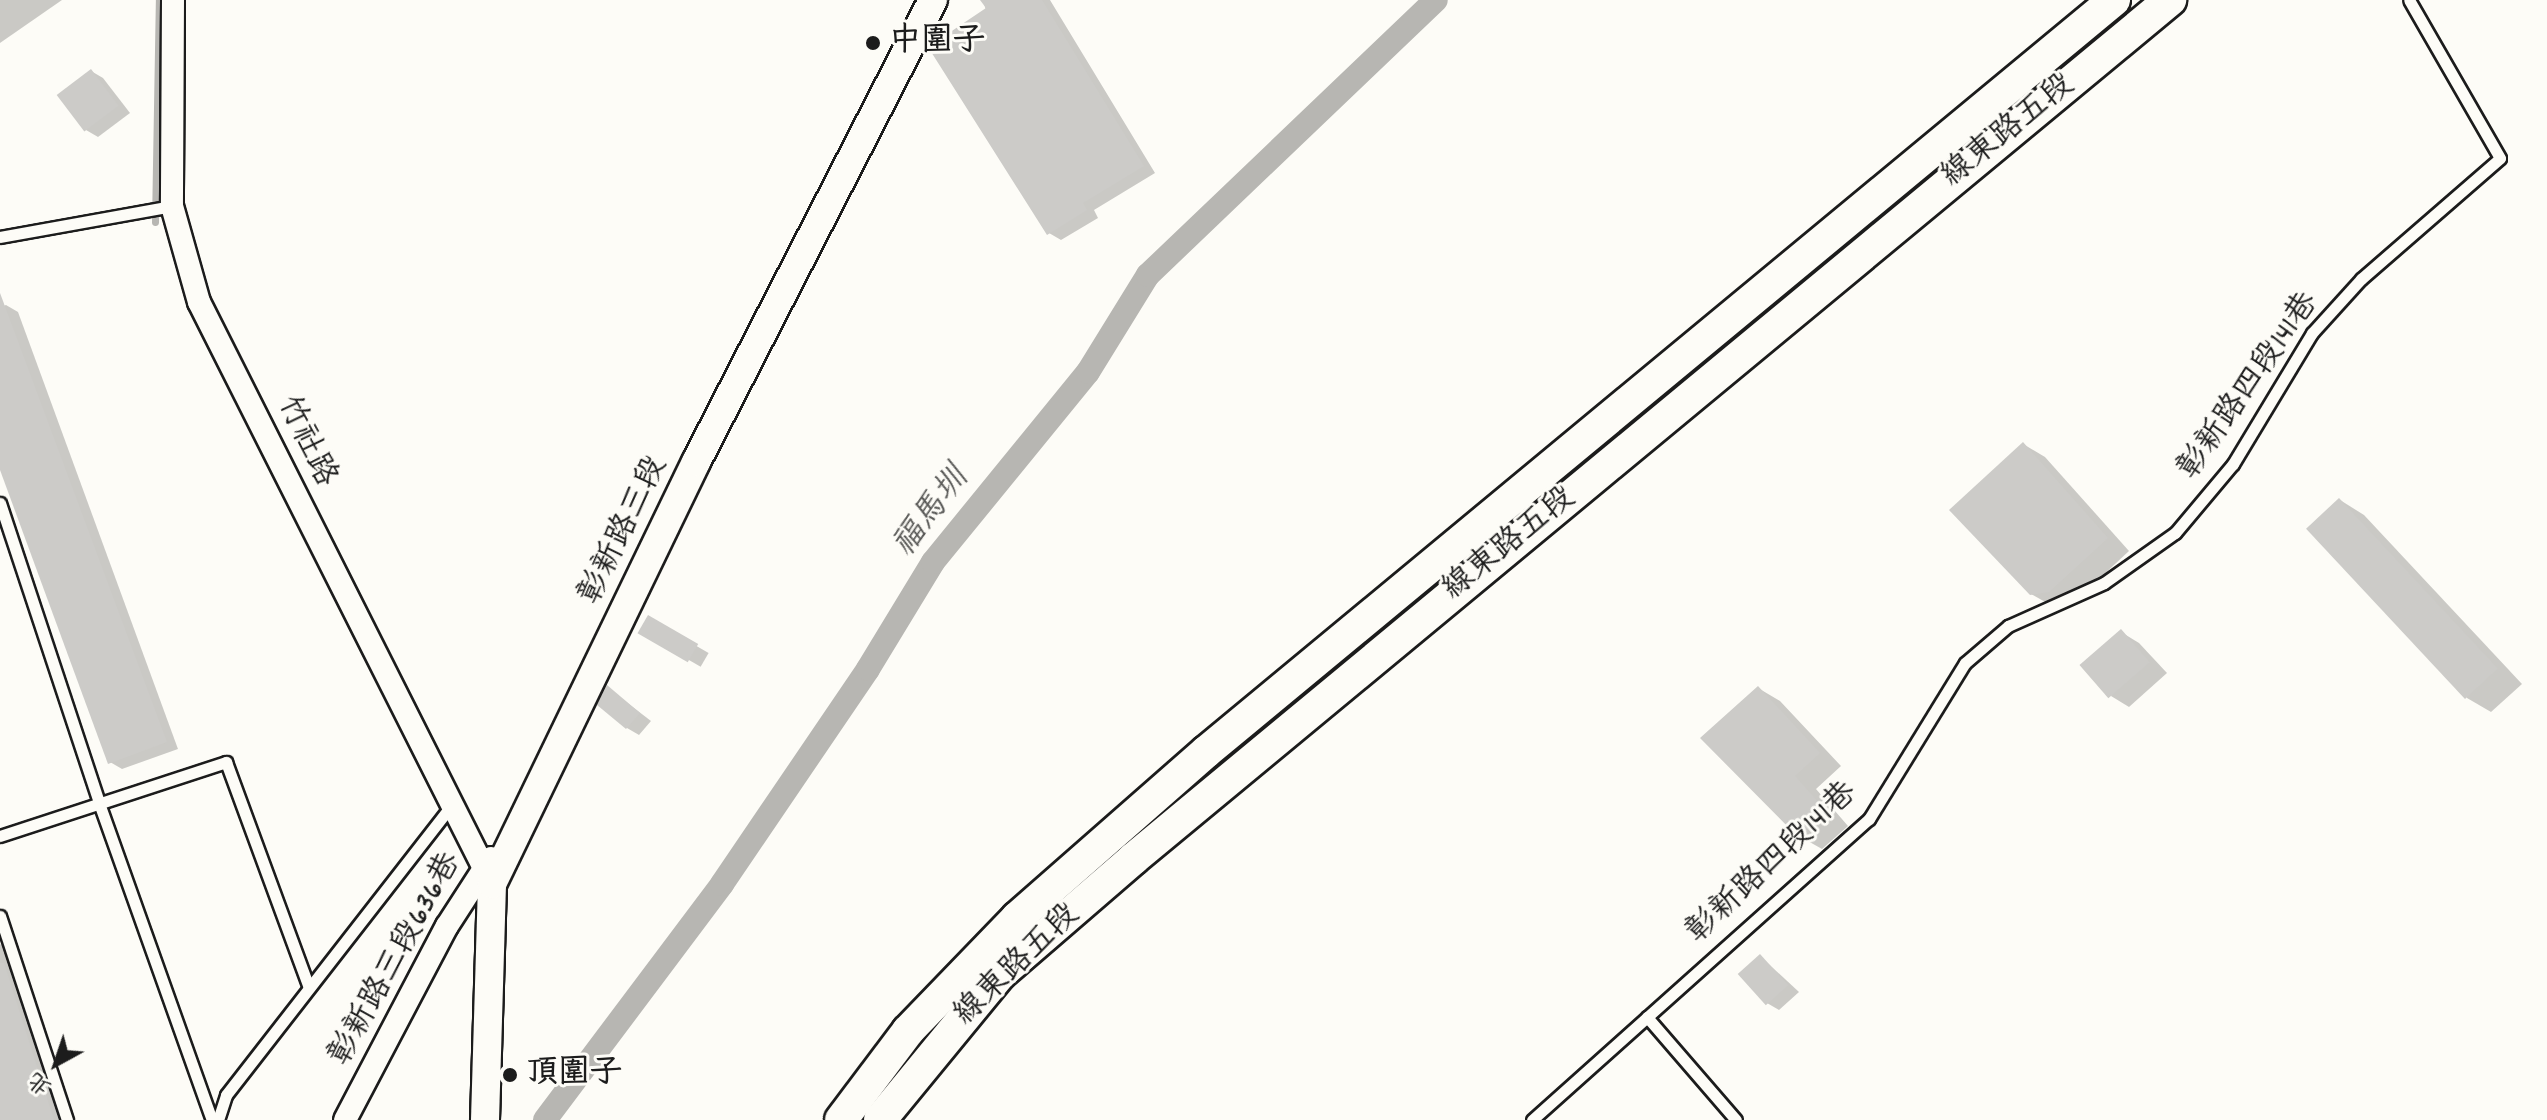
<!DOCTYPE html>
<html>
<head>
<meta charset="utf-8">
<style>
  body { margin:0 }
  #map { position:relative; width:2547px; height:1120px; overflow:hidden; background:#fdfcf7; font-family:Dekko,"LXGW WenKai TC",sans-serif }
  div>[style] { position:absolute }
  .shadow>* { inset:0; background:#0003; transform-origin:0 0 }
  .stream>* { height:7px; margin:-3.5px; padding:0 3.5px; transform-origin:3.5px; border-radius:3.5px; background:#b7b6b2 }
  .canal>* { height:24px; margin:-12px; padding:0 12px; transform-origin:12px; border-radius:12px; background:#b7b6b2 }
  .building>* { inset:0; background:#cccbc8; transform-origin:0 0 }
  .roads { filter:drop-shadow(2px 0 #1c1c1c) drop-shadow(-2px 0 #1c1c1c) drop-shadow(0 2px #1c1c1c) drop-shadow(0 -2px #1c1c1c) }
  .service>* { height:11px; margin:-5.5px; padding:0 5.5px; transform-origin:5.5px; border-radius:5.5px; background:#fdfcf7 }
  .minor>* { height:22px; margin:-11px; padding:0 11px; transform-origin:11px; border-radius:11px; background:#fdfcf7 }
  .tertiary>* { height:28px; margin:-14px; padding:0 14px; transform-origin:14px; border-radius:14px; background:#fdfcf7 }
  .secondary>* { height:32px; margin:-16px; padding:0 16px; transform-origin:16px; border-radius:16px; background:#fdfcf7 }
  .dots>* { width:22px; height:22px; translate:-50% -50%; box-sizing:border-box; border:4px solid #fdfcf7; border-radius:50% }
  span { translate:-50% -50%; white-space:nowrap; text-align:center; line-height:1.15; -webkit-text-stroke:6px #fdfcf7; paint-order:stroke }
  .poi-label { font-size:32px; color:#1c1c1c; font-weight:700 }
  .left { translate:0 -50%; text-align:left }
  .street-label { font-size:32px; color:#1c1c1c }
  .water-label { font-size:34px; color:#5a5a58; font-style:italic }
  .north { position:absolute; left:16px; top:1024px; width:80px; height:80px; -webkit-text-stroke:6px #fdfcf7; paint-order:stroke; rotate:220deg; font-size:22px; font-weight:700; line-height:32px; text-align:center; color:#1c1c1c }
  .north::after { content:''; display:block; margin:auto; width:28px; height:36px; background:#1c1c1c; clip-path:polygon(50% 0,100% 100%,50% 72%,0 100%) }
</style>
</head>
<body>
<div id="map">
  <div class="shadow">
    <div style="clip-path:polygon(0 0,62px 0,0 43px)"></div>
    <div style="clip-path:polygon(983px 0,1050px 0,1155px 173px,1094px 210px,1098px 218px,1061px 240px,1049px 233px)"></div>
    <div style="clip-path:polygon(91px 71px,103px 78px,130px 113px,98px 137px,86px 130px)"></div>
    <div style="clip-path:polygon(6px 305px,18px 312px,178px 749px,122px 769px,110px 762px,0 464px,0 307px)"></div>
    <div style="clip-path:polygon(2023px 444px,2045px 457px,2129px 551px,2072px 604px,2054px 607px,2031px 594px)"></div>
    <div style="clip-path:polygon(2340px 500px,2364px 515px,2522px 684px,2491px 712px,2467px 698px)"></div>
    <div style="left:648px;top:618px;width:70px;height:16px;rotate:30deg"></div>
    <div style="clip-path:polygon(2121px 632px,2139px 643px,2167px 673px,2129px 707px,2111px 696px)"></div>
    <div style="clip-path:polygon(608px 688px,651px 721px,639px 735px,627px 728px)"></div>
    <div style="clip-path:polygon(1758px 688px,1780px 701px,1841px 766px,1816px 789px,1848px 826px,1822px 849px,1799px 836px)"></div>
    <div style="clip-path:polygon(0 944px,8px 949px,63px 1120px,0 1120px)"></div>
    <div style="clip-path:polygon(1760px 956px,1799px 992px,1779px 1010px,1767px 1003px)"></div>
  </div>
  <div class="stream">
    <div style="left:155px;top:222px;width:222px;rotate:-89deg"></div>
  </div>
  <div class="canal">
    <div style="left:545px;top:1120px;width:295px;rotate:-53.1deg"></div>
    <div style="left:722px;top:884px;width:260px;rotate:-55.8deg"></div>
    <div style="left:868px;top:669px;width:125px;rotate:-58.7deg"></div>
    <div style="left:933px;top:562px;width:245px;rotate:-50.8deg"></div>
    <div style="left:1088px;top:372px;width:114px;rotate:-58.3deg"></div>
    <div style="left:1148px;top:275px;width:398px;rotate:-43.7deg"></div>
  </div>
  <div class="building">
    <div style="clip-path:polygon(980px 0,1042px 0,1144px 166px,1083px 203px,1087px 210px,1047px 235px,928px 47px,986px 8px)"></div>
    <div style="left:91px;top:69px;width:46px;height:43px;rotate:53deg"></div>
    <div style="clip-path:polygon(0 293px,167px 742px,108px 764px,0 470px)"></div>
    <div style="clip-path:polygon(2023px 442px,2108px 538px,2049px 592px,2030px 595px,1949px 510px)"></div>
    <div style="left:2339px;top:498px;width:233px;height:45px;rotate:47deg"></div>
    <div style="left:648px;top:615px;width:58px;height:21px;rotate:30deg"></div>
    <div style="left:2121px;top:629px;width:44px;height:55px;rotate:49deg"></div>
    <div style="clip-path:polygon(607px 685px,640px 713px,626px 729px,597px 705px)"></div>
    <div style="clip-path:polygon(1758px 686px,1820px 753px,1795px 776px,1827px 812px,1798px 837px,1700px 738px)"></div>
    <div style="left:1760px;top:954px;width:42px;height:30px;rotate:48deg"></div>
    <div style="clip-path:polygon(0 963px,4px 963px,54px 1120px,0 1120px)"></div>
  </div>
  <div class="roads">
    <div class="service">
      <div style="left:0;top:237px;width:175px;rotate:-10.2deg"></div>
      <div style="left:0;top:503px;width:316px;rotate:71.7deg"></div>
      <div style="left:99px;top:803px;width:337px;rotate:70.4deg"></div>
      <div style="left:0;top:836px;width:238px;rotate:-18.1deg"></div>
      <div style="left:226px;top:762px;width:240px;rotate:69.8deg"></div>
      <div style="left:0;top:916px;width:215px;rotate:71.8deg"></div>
      <div style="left:1647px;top:1017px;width:136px;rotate:49.2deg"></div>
      <div style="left:218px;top:1120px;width:26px;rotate:-72deg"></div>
      <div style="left:226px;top:1095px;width:366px;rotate:-52.1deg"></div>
      <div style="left:1532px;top:1120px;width:452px;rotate:-41.8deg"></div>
      <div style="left:1869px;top:819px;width:183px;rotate:-58.4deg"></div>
      <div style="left:1965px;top:663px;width:57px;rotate:-40.7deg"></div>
      <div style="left:2008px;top:626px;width:105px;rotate:-24.1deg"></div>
      <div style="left:2104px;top:583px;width:87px;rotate:-35.2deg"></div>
      <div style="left:2175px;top:533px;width:90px;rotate:-50deg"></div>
      <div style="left:2233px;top:464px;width:153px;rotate:-58.9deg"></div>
      <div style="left:2312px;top:333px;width:73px;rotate:-47.8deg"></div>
      <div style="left:2361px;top:279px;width:184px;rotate:-41deg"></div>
      <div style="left:2500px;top:158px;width:182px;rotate:-119.9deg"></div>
    </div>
    <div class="minor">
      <div style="left:173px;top:0;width:206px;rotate:90.3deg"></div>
      <div style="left:172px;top:206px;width:100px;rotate:74.3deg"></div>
      <div style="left:199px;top:302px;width:652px;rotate:63.28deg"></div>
      <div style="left:345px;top:1120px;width:219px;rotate:-62.3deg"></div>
      <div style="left:447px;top:926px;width:81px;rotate:-57.1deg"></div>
    </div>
    <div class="tertiary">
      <div style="left:485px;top:1120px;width:236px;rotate:-88.3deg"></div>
      <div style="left:492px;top:884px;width:469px;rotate:-64.2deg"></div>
      <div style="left:696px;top:462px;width:519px;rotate:-62.84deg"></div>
    </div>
    <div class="secondary">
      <div style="left:841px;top:1120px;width:111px;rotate:-53deg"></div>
      <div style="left:908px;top:1031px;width:157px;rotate:-46deg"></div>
      <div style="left:1017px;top:918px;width:252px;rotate:-41.3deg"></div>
      <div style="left:1206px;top:752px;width:1179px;rotate:-39.63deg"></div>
      <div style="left:880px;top:1120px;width:189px;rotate:-50.6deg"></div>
      <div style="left:1000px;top:974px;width:176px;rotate:-40.8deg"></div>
      <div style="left:1133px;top:859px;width:1347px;rotate:-39.64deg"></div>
    </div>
  </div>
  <div class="dots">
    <div style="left:873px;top:43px;background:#1c1c1c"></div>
    <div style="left:510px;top:1075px;background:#1c1c1c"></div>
  </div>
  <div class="poi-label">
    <span class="left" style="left:889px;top:43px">中圍子</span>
    <span class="left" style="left:526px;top:1075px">頂圍子</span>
  </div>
  <div class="street-label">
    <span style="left:2009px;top:132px;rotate:-39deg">線東路五段</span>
    <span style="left:2250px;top:387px;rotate:-55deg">彰新路四段141巷</span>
    <span style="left:305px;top:442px;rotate:64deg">竹社路</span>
    <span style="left:625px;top:531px;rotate:-64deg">彰新路三段</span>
    <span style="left:1510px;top:545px;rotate:-39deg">線東路五段</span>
    <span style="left:1773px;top:864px;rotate:-43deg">彰新路四段141巷</span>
    <span style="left:397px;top:960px;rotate:-61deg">彰新路三段636巷</span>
    <span style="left:1018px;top:966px;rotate:-44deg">線東路五段</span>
  </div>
  <div class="water-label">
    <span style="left:932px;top:513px;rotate:-53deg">福馬圳</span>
  </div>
  <div class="north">北</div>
</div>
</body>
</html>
